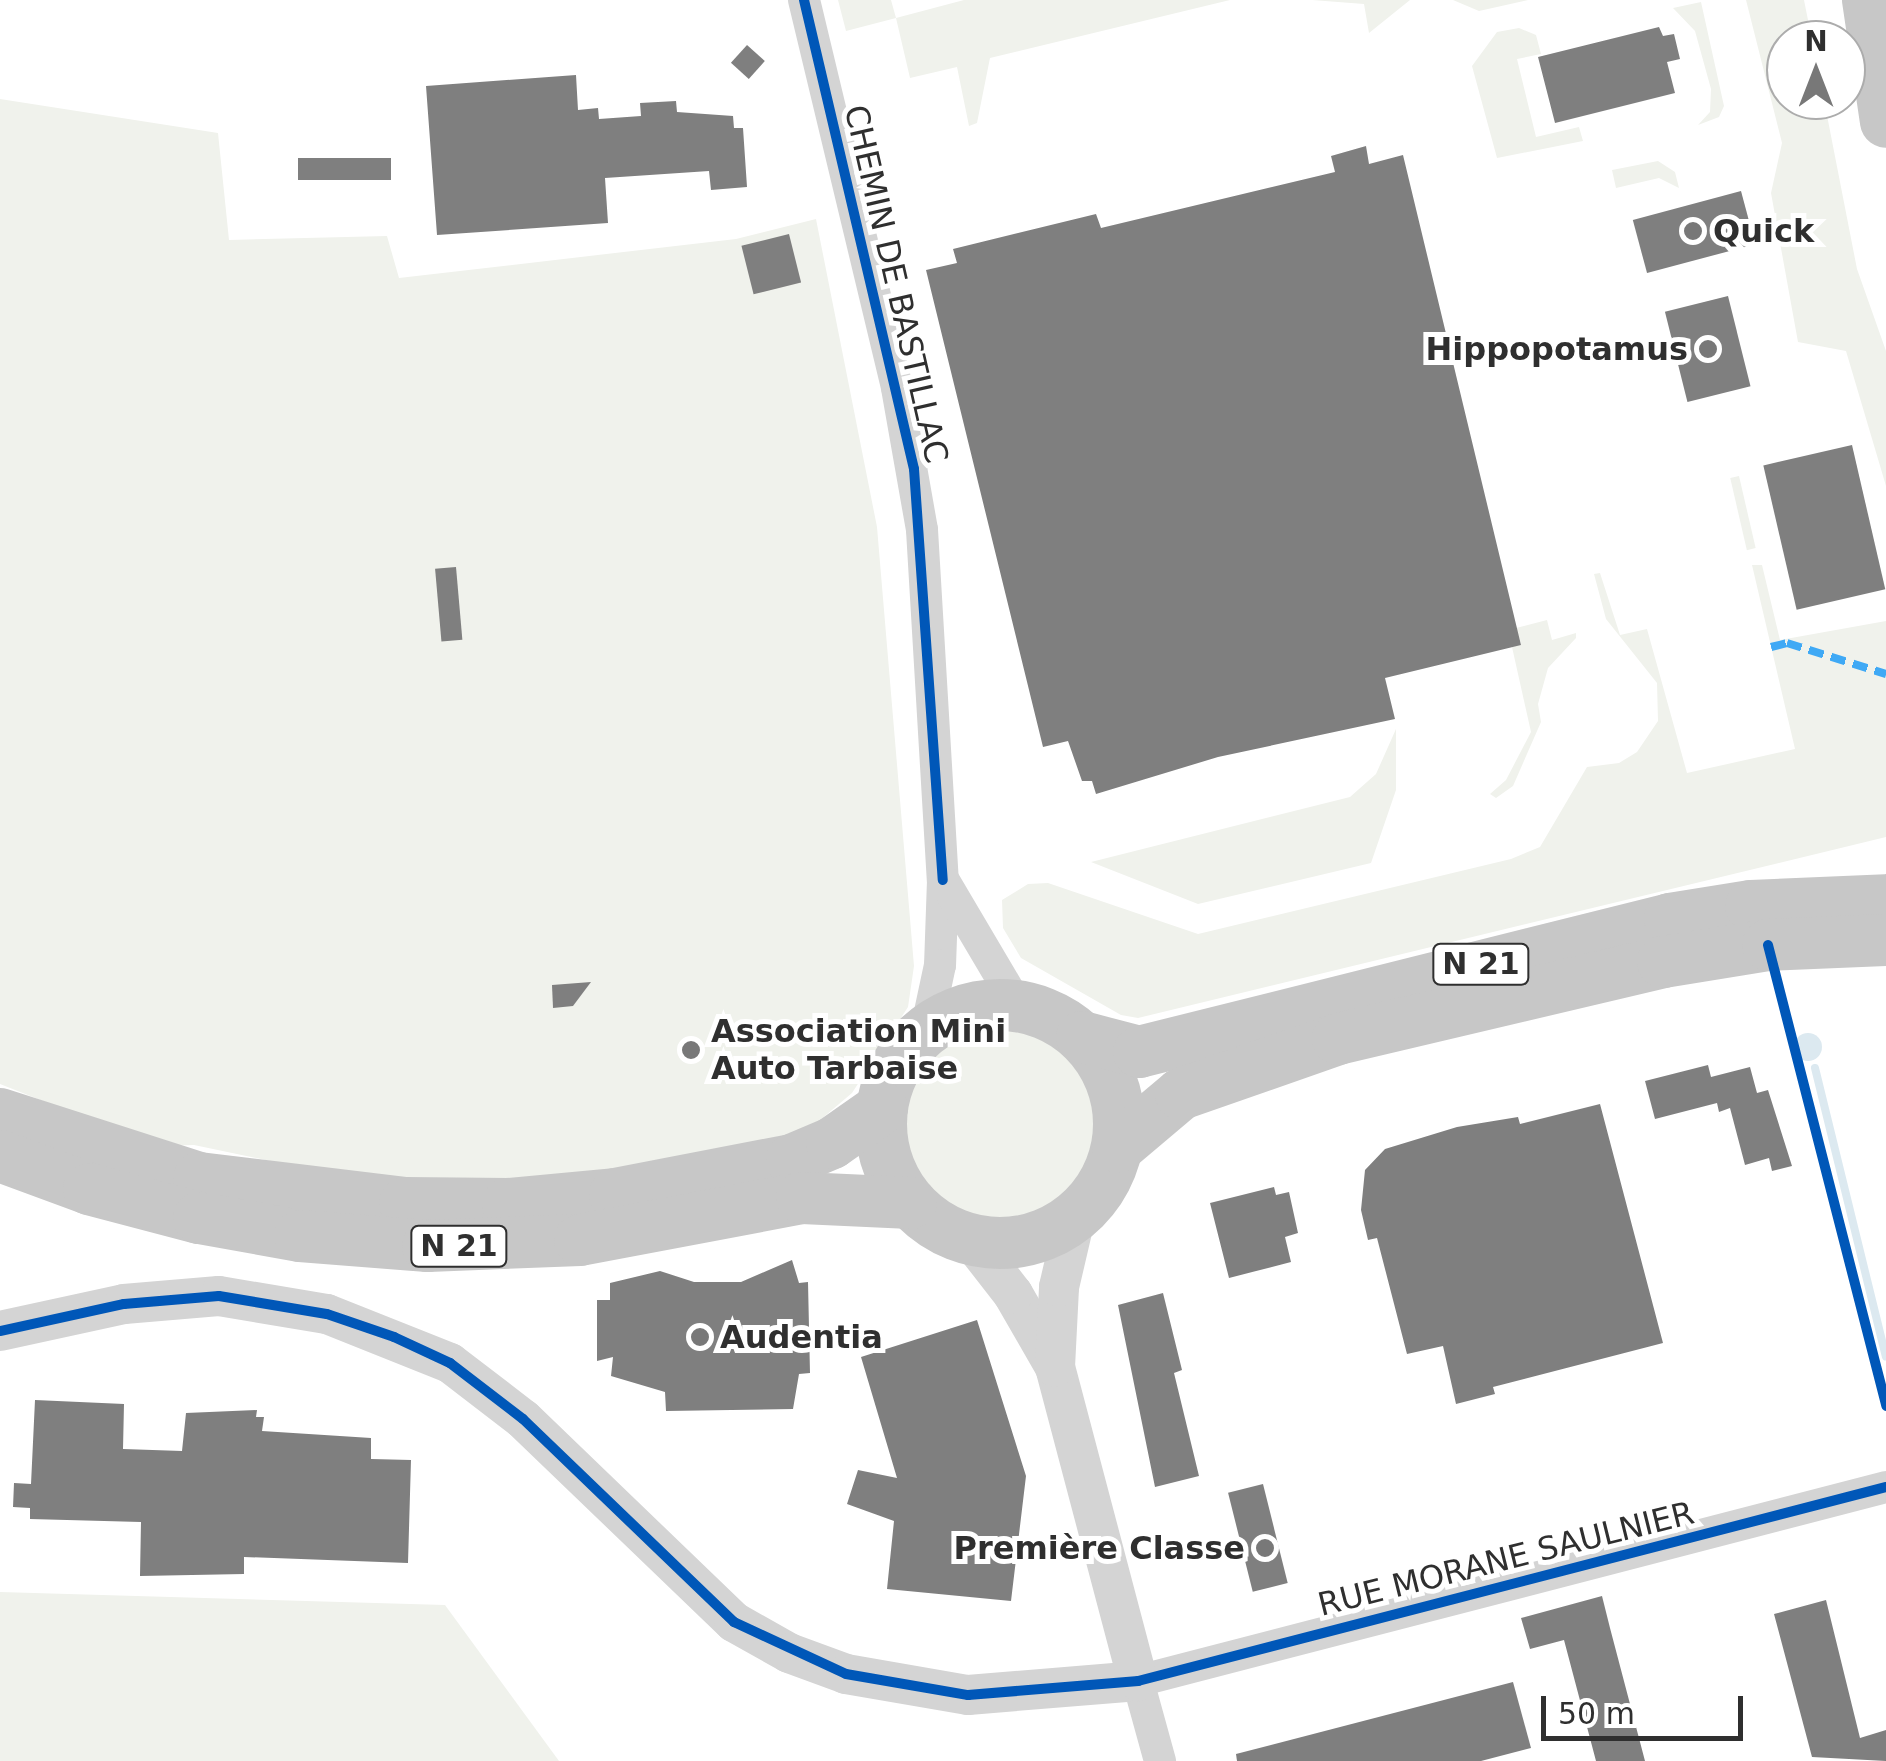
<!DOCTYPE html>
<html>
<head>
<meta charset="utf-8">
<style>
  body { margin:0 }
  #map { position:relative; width:1886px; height:1761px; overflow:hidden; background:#fff; font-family:"DejaVu Sans",sans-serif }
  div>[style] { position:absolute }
  .green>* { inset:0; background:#f0f2ec; transform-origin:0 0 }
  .round { border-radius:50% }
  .water>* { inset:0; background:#dce9f0 }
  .stream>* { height:8px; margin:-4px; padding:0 4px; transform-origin:4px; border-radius:4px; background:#dce9f0 }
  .building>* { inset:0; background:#7f7f7f; transform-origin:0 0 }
  .minor>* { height:32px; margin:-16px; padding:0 16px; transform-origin:16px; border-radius:16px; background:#d4d4d4 }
  .tertiary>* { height:40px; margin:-20px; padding:0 20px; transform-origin:20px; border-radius:20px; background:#d4d4d4 }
  .primary>* { height:52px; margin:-26px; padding:0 26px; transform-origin:26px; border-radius:26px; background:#c7c7c7 }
  .primary>.ring { margin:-26px; padding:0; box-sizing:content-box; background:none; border:52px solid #c7c7c7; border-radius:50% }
  .quiet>* { height:8px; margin-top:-4px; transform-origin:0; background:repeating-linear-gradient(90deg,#3fa9f5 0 15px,transparent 0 23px) }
  .cycleway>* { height:10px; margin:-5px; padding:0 5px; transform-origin:5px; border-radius:5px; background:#0057b8 }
  .dots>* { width:28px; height:28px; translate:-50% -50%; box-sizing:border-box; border:5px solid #fff; border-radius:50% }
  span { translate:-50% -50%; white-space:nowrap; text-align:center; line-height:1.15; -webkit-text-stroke:10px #fff; paint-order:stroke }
  .shield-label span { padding:2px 8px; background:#fff; border:2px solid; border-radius:8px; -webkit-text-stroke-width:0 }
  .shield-label { font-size:30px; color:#2f2f2f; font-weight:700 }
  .poi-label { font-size:32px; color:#2f2f2f; font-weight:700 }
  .left { translate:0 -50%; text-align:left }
  .right { translate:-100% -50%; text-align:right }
  .street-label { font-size:32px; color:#2f2f2f }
  .north { position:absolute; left:1766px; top:20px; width:100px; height:100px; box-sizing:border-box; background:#fff; border:2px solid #acacac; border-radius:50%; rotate:0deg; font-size:28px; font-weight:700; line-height:40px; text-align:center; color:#2f2f2f }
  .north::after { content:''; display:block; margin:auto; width:35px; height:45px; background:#787878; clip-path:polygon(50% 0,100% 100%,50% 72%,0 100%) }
  .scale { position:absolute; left:1541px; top:1696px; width:202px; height:45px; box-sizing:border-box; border:5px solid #2f2f2f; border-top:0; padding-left:12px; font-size:30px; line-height:35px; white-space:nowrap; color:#2f2f2f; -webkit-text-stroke:8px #fff; paint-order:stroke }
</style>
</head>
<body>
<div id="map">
  <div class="green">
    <div style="clip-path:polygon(838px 0,891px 0,896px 18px,964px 0,1230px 0,990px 58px,977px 123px,969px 126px,957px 67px,910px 78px,896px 18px,846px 31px)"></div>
    <div style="clip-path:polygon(1312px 0,1410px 0,1369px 33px,1364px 4px)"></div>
    <div style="clip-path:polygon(1453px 0,1528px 0,1479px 11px)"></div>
    <div style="clip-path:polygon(1746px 0,1804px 0,1812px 40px,1786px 40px,1786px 100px,1824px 100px,1857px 269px,1886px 351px,1886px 486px,1846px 351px,1798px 342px,1771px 193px,1782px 143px)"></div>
    <div style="clip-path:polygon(1701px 2px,1724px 106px,1719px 117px,1698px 125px,1710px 112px,1711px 89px,1695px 31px,1673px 8px)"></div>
    <div style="clip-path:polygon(1519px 28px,1536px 35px,1541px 54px,1517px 59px,1536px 137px,1579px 127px,1583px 141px,1497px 158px,1472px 66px,1497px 32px)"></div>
    <div style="clip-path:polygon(0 99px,218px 133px,229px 240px,387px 236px,399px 278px,736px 239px,816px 219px,877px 527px,914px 966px,908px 1007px,852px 1093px,806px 1132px,641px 1166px,511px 1180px,366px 1181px,194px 1145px,157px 1146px,0 1084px)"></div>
    <div style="clip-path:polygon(1658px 161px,1675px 172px,1679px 188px,1659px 178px,1616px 188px,1612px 170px)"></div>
    <div style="left:1739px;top:476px;width:74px;height:9px;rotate:77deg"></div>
    <div style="clip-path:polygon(1752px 565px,1762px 565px,1780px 640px,1886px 621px,1886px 837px,1138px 1018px,1121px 1015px,1021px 958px,1003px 928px,1002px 900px,1028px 884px,1048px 883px,1198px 934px,1511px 859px,1540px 847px,1587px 767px,1619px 763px,1637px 752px,1658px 721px,1657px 683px,1606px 619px,1594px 574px,1600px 573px,1620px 635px,1647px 629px,1687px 773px,1795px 749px)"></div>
    <div style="clip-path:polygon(1547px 620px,1552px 640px,1576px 633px,1576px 638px,1548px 668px,1538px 704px,1541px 722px,1513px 786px,1496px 798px,1490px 794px,1506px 780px,1531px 732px,1512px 647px,1521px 644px,1516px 628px)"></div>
    <div style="clip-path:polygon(1396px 729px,1396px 790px,1371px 863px,1198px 904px,1091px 862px,1350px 797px,1376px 774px)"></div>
    <div class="round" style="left:899px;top:1025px;width:200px;height:200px"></div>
    <div style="clip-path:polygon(0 1592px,445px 1605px,559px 1761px,0 1761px)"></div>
  </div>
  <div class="water">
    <div class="round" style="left:1794px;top:1033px;width:28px;height:28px"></div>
  </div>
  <div class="stream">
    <div style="left:1815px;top:1068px;width:297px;rotate:76.2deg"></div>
  </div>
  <div class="building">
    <div style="clip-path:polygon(1659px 27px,1663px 36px,1674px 34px,1680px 59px,1667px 62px,1675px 93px,1555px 123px,1538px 57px)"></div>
    <div style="left:747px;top:45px;width:24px;height:24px;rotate:42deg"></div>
    <div style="clip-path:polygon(576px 75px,578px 110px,598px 108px,599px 119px,641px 116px,640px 103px,676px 101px,677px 112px,733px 116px,734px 128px,743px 128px,747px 187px,711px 190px,709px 171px,605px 178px,608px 223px,437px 235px,426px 86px)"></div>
    <div style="clip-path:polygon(1366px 146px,1369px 164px,1403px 155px,1521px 645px,1385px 678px,1395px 719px,1218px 757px,1096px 794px,1092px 781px,1082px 781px,1068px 741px,1043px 747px,926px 270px,957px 263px,953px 249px,1096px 214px,1101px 228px,1335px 172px,1331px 156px)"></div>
    <div style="left:391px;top:158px;width:22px;height:93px;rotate:90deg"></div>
    <div style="left:1741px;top:191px;width:55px;height:112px;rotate:75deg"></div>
    <div style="left:789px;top:234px;width:50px;height:49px;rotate:76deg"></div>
    <div style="left:1728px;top:296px;width:93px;height:65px;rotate:76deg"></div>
    <div style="left:1852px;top:445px;width:148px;height:91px;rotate:77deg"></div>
    <div style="left:456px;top:567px;width:73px;height:21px;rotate:85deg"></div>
    <div style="clip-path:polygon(591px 982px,573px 1006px,553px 1008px,552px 985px)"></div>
    <div style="clip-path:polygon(1708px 1065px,1711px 1077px,1750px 1067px,1757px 1093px,1768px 1090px,1792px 1166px,1772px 1171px,1769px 1158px,1745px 1165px,1730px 1108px,1719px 1112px,1717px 1103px,1655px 1119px,1645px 1081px)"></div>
    <div style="clip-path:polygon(1600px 1104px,1663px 1343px,1493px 1387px,1495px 1394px,1456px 1404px,1443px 1346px,1407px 1354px,1377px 1238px,1368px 1240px,1361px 1210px,1365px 1170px,1385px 1149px,1457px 1127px,1518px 1117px,1520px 1124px)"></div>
    <div style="clip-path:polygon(1274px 1187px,1276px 1195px,1289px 1192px,1298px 1233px,1285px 1237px,1291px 1262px,1229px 1278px,1210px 1203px)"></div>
    <div style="clip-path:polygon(792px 1260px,799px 1283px,808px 1282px,810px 1373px,799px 1374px,793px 1409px,666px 1411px,665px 1392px,611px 1376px,613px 1357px,597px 1361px,597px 1300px,610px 1300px,610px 1283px,660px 1271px,694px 1282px,741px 1282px)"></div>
    <div style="clip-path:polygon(1163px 1293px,1182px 1370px,1174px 1373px,1199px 1476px,1155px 1487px,1118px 1305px)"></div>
    <div style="clip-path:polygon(977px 1320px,1026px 1476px,1011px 1601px,887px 1589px,894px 1521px,847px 1504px,858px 1470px,897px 1478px,861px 1357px)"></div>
    <div style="clip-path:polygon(35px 1400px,124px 1404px,123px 1449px,182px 1451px,186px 1413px,257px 1410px,256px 1417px,264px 1417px,262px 1431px,371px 1438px,371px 1459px,411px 1460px,408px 1563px,244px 1557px,244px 1574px,140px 1576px,141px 1522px,30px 1519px,30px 1508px,13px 1507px,14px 1483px,31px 1484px)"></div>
    <div style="left:1263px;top:1484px;width:102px;height:36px;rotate:76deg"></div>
    <div style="clip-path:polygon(1602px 1596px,1610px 1628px,1645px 1761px,1596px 1761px,1564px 1640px,1530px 1649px,1521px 1618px)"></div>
    <div style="clip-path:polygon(1826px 1600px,1860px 1738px,1886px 1730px,1886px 1761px,1812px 1757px,1774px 1614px)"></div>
    <div style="clip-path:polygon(1513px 1682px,1531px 1748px,1481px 1761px,1237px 1761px,1236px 1754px)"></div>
  </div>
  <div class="minor">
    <div style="left:804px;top:0;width:399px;rotate:76.5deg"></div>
    <div style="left:897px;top:388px;width:144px;rotate:80deg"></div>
    <div style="left:922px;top:530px;width:351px;rotate:86.6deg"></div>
    <div style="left:943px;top:880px;width:85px;rotate:92deg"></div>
    <div style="left:940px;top:965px;width:67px;rotate:102deg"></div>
    <div style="left:944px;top:881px;width:145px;rotate:59.4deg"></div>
    <div style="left:1160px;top:1761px;width:83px;rotate:-105.4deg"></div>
    <div style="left:1138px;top:1681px;width:773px;rotate:-14.54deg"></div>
  </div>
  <div class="tertiary">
    <div style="left:0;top:1331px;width:127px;rotate:-12.3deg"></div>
    <div style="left:124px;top:1304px;width:95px;rotate:-4.8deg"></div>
    <div style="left:219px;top:1296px;width:109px;rotate:9.5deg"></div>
    <div style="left:327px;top:1314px;width:132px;rotate:21.7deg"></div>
    <div style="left:450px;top:1363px;width:92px;rotate:37.5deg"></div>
    <div style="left:523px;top:1419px;width:293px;rotate:43.9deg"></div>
    <div style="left:734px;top:1622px;width:63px;rotate:29.4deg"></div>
    <div style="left:789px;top:1653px;width:61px;rotate:20.2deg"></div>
    <div style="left:846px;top:1674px;width:124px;rotate:9.8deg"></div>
    <div style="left:968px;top:1695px;width:171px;rotate:-4.7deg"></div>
    <div style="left:1138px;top:1681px;width:325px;rotate:-104.8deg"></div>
    <div style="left:1055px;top:1367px;width:84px;rotate:-119.9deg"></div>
    <div style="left:1013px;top:1294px;width:68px;rotate:-127.9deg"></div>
    <div style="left:1055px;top:1367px;width:80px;rotate:-87.1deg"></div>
    <div style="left:1059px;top:1287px;width:71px;rotate:-76.9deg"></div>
  </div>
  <div class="primary">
    <div style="left:1868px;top:0;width:123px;rotate:81.6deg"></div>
    <div class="ring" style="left:881px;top:1005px;width:186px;height:186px"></div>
    <div style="left:1082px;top:1037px;width:59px;rotate:14.7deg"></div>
    <div style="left:1139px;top:1052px;width:547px;rotate:-14.06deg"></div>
    <div style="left:1670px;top:919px;width:82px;rotate:-9.1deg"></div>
    <div style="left:1751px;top:906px;width:135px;rotate:-2.5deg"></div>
    <div style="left:0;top:1114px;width:209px;rotate:17.8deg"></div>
    <div style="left:199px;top:1178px;width:208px;rotate:6.9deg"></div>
    <div style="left:405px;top:1203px;width:103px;rotate:0.6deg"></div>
    <div style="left:508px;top:1204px;width:107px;rotate:-5.3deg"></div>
    <div style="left:615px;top:1194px;width:180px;rotate:-10.9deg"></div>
    <div style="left:792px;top:1160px;width:43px;rotate:-23deg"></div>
    <div style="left:832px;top:1143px;width:61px;rotate:-35deg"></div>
    <div style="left:1118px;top:1147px;width:82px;rotate:-40.1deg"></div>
    <div style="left:1181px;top:1094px;width:166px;rotate:-19.3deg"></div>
    <div style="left:1338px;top:1039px;width:334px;rotate:-13.3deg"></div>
    <div style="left:1663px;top:962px;width:106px;rotate:-9.2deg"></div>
    <div style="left:1768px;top:945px;width:118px;rotate:-2.4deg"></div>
    <div style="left:0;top:1156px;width:95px;rotate:20.3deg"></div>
    <div style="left:89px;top:1189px;width:114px;rotate:14.8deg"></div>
    <div style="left:199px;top:1218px;width:103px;rotate:10.1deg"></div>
    <div style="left:300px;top:1236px;width:128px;rotate:4.5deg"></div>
    <div style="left:428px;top:1246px;width:152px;rotate:-2.3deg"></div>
    <div style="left:580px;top:1240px;width:226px;rotate:-10.7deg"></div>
    <div style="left:802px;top:1198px;width:109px;rotate:2.6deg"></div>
  </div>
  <div class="quiet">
    <div style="left:1771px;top:647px;width:16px;rotate:-14deg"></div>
    <div style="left:1787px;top:643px;width:104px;rotate:17.4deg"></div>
  </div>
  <div class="cycleway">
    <div style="left:804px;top:0;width:482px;rotate:76.8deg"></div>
    <div style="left:914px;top:469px;width:412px;rotate:86deg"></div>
    <div style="left:1768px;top:945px;width:476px;rotate:75.6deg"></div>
    <div style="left:0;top:1331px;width:127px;rotate:-12.3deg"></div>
    <div style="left:124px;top:1304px;width:95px;rotate:-4.8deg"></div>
    <div style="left:219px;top:1296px;width:109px;rotate:9.5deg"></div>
    <div style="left:327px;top:1314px;width:71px;rotate:18.9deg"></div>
    <div style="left:394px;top:1337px;width:62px;rotate:24.9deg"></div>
    <div style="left:450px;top:1363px;width:92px;rotate:37.5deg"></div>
    <div style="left:523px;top:1419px;width:293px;rotate:43.9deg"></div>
    <div style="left:734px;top:1622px;width:123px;rotate:24.9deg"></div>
    <div style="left:846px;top:1674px;width:124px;rotate:9.8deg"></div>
    <div style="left:968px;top:1695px;width:171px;rotate:-4.7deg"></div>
    <div style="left:1138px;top:1681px;width:773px;rotate:-14.54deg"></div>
  </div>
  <div class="dots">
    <div style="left:1693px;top:231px;background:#787878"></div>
    <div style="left:1708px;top:349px;background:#787878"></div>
    <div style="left:691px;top:1050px;background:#787878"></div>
    <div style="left:700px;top:1337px;background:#787878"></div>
    <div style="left:1265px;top:1548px;background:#787878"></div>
  </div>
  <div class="shield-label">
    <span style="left:1481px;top:964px">N 21</span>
    <span style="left:459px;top:1246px">N 21</span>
  </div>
  <div class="poi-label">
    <span class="left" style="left:1713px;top:231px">Quick</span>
    <span class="right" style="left:1688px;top:349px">Hippopotamus</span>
    <span class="left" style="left:711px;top:1050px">Association Mini<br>Auto Tarbaise</span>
    <span class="left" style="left:720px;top:1337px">Audentia</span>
    <span class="right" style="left:1245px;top:1548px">Première Classe</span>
  </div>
  <div class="street-label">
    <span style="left:896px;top:284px;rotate:77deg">CHEMIN DE BASTILLAC</span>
    <span style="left:1506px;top:1559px;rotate:-14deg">RUE MORANE SAULNIER</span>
  </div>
  <div class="north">N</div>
  <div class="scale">50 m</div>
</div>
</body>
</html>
